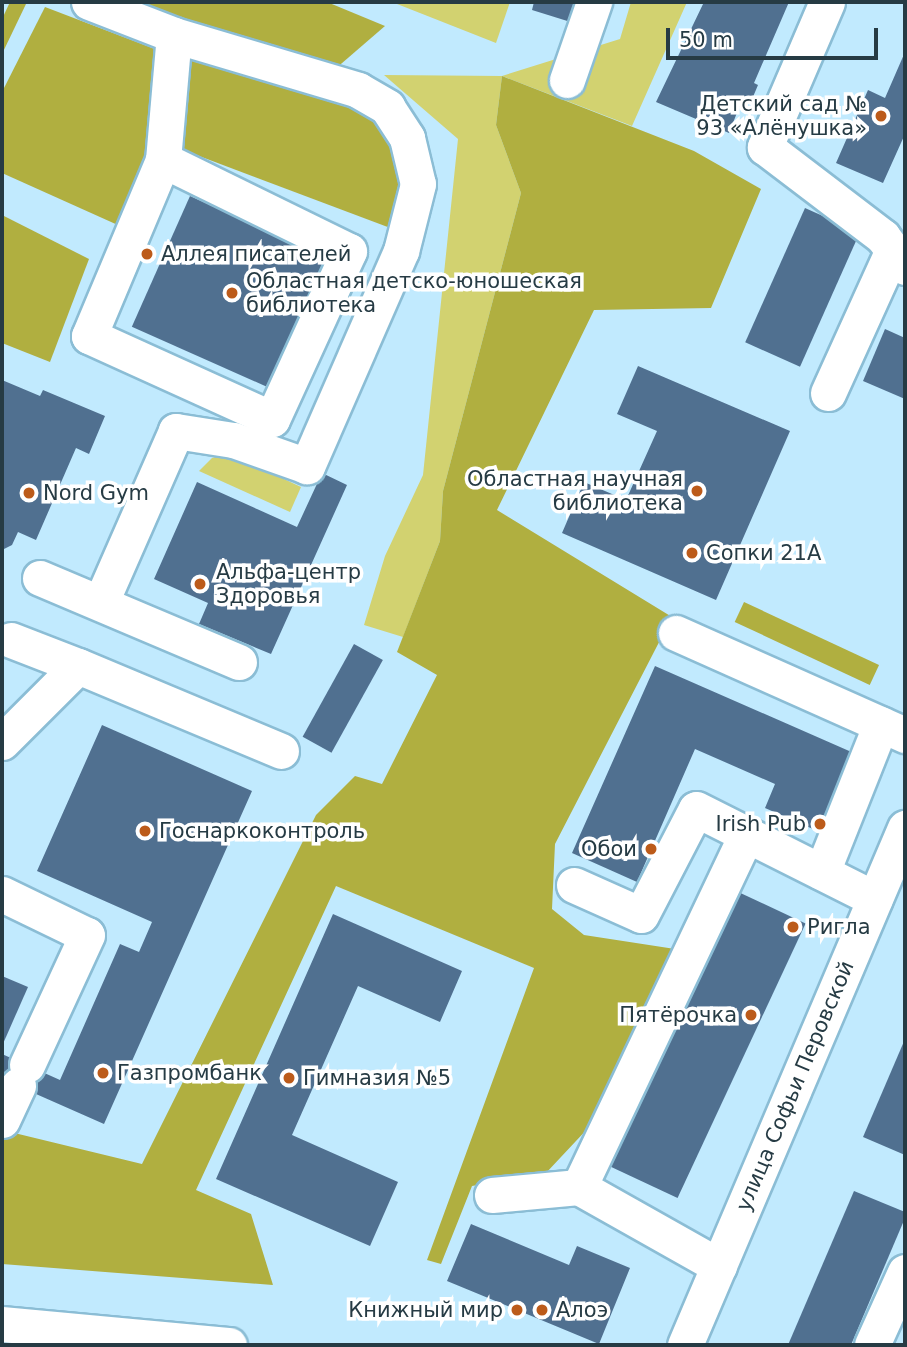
<!DOCTYPE html>
<html>
<head>
<meta charset="utf-8">
<style>
  body { margin:0 }
  #map { position:relative; width:907px; height:1347px; overflow:hidden; background:#c1eafe; font-family:"DejaVu Sans",sans-serif }
  div>[style] { position:absolute }
  .green>* { inset:0; background:#d2d270 }
  .forest>* { inset:0; background:#b0af40; transform-origin:0 0 }
  .building>* { inset:0; background:#507090; transform-origin:0 0 }
  .roads { filter:drop-shadow(2px 0 #8bbdd5) drop-shadow(-2px 0 #8bbdd5) drop-shadow(0 2px #8bbdd5) drop-shadow(0 -2px #8bbdd5) }
  .minor>* { height:35px; margin:-17.5px; padding:0 17.5px; transform-origin:17.5px; border-radius:17.5px; background:#fff }
  .dots>* { width:19px; height:19px; translate:-50% -50%; box-sizing:border-box; border:4px solid #fff; border-radius:50% }
  span { translate:-50% -50%; white-space:nowrap; text-align:center; line-height:1.15; -webkit-text-stroke:7px #fff; paint-order:stroke }
  .poi-label { font-size:21px; color:#263b44 }
  .right { translate:-100% -50%; text-align:right }
  .left { translate:0 -50%; text-align:left }
  .street-label { font-size:21px; color:#263b44 }
  .frame { position:absolute; inset:0; border:4px solid #263b44; pointer-events:none }
  .scale { position:absolute; left:666px; top:28px; width:212px; height:32px; box-sizing:border-box; border:4px solid #263b44; border-top:0; padding-left:9px; font-size:21px; line-height:24px; white-space:nowrap; color:#263b44; -webkit-text-stroke:5px #fff; paint-order:stroke }
</style>
</head>
<body>
<div id="map">
  <div class="green">
    <div style="clip-path:polygon(392px 2px,510px 2px,496px 43px)"></div>
    <div style="clip-path:polygon(631px 2px,687px 2px,632px 126px,502px 76px,496px 125px,521px 193px,443px 491px,440px 541px,403px 637px,364px 625px,385px 556px,423px 475px,458px 139px,384px 75px,502px 76px,620px 39px)"></div>
    <div style="clip-path:polygon(228px 453px,301px 487px,290px 512px,199px 471px,212px 458px)"></div>
  </div>
  <div class="forest">
    <div style="clip-path:polygon(10px 2px,26px 4px,2px 54px,2px 19px)"></div>
    <div style="clip-path:polygon(137px 2px,327px 2px,385px 26px,334px 70px)"></div>
    <div style="clip-path:polygon(45px 7px,155px 49px,159px 126px,120px 226px,2px 173px,2px 92px)"></div>
    <div style="clip-path:polygon(186px 55px,376px 113px,403px 167px,393px 229px,170px 145px)"></div>
    <div style="clip-path:polygon(502px 76px,694px 151px,761px 189px,711px 308px,594px 310px,497px 510px,672px 617px,555px 844px,552px 909px,584px 935px,675px 949px,635px 1078px,546px 1173px,472px 1186px,441px 1264px,427px 1260px,534px 968px,336px 886px,196px 1190px,251px 1214px,273px 1285px,2px 1264px,2px 1130px,142px 1164px,316px 815px,355px 776px,382px 784px,437px 675px,397px 652px,440px 541px,443px 491px,521px 193px,496px 125px)"></div>
    <div style="clip-path:polygon(2px 215px,89px 259px,50px 362px,2px 343px)"></div>
    <div style="left:744px;top:602px;width:149px;height:22px;rotate:25deg"></div>
  </div>
  <div class="building">
    <div style="clip-path:polygon(534px 2px,583px 2px,577px 24px,532px 10px)"></div>
    <div style="clip-path:polygon(704px 2px,789px 2px,754px 83px,758px 85px,750px 104px,742px 100px,729px 133px,656px 102px)"></div>
    <div style="clip-path:polygon(905px 52px,905px 134px,883px 183px,836px 163px,868px 90px,885px 98px)"></div>
    <div style="left:190px;top:196px;width:155px;height:143px;rotate:24deg"></div>
    <div style="left:805px;top:208px;width:60px;height:147px;rotate:24deg"></div>
    <div style="clip-path:polygon(885px 329px,905px 338px,905px 399px,863px 381px)"></div>
    <div style="clip-path:polygon(638px 366px,790px 431px,716px 600px,562px 533px,584px 482px,626px 500px,657px 431px,617px 414px)"></div>
    <div style="clip-path:polygon(2px 380px,40px 396px,43px 390px,105px 416px,89px 454px,76px 448px,36px 540px,18px 532px,12px 545px,2px 550px)"></div>
    <div style="clip-path:polygon(322px 473px,347px 485px,271px 654px,199px 624px,208px 603px,154px 579px,197px 482px,297px 527px)"></div>
    <div style="left:354px;top:644px;width:33px;height:106px;rotate:29deg"></div>
    <div style="clip-path:polygon(655px 666px,856px 754px,822px 833px,765px 808px,775px 784px,695px 749px,637px 882px,572px 853px)"></div>
    <div style="clip-path:polygon(102px 725px,252px 791px,104px 1124px,2px 1079px,2px 1054px,60px 1080px,120px 944px,139px 952px,152px 922px,37px 871px)"></div>
    <div style="left:734px;top:890px;width:79px;height:303px;rotate:25deg"></div>
    <div style="clip-path:polygon(333px 914px,462px 971px,440px 1022px,358px 986px,292px 1135px,398px 1182px,370px 1246px,216px 1179px)"></div>
    <div style="clip-path:polygon(2px 976px,28px 987px,2px 1046px)"></div>
    <div style="clip-path:polygon(905px 1039px,905px 1155px,863px 1137px)"></div>
    <div style="clip-path:polygon(854px 1191px,905px 1212px,905px 1218px,851px 1345px,788px 1345px)"></div>
    <div style="clip-path:polygon(471px 1224px,569px 1265px,577px 1246px,630px 1268px,599px 1344px,447px 1281px)"></div>
  </div>
  <div class="roads">
    <div class="minor">
      <div style="left:89px;top:2px;width:91px;rotate:21.2deg"></div>
      <div style="left:174px;top:35px;width:192px;rotate:16.6deg"></div>
      <div style="left:358px;top:90px;width:34px;rotate:30deg"></div>
      <div style="left:387px;top:107px;width:37px;rotate:57deg"></div>
      <div style="left:407px;top:138px;width:47px;rotate:76.6deg"></div>
      <div style="left:418px;top:184px;width:69px;rotate:104.2deg"></div>
      <div style="left:401px;top:251px;width:235px;rotate:113.6deg"></div>
      <div style="left:307px;top:466px;width:78px;rotate:-160.6deg"></div>
      <div style="left:233px;top:440px;width:58px;rotate:-171deg"></div>
      <div style="left:176px;top:431px;width:187px;rotate:113.7deg"></div>
      <div style="left:827px;top:2px;width:158px;rotate:113.2deg"></div>
      <div style="left:765px;top:147px;width:148px;rotate:37.3deg"></div>
      <div style="left:883px;top:237px;width:37px;rotate:54deg"></div>
      <div style="left:567px;top:80px;width:83px;rotate:-70.9deg"></div>
      <div style="left:163px;top:160px;width:207px;rotate:26.1deg"></div>
      <div style="left:349px;top:251px;width:185px;rotate:114.6deg"></div>
      <div style="left:272px;top:419px;width:201px;rotate:-155.6deg"></div>
      <div style="left:89px;top:336px;width:191px;rotate:-67.2deg"></div>
      <div style="left:163px;top:160px;width:125px;rotate:-85deg"></div>
      <div style="left:828px;top:393px;width:157px;rotate:-65.6deg"></div>
      <div style="left:40px;top:578px;width:216px;rotate:22.9deg"></div>
      <div style="left:676px;top:633px;width:251px;rotate:24deg"></div>
      <div style="left:11px;top:640px;width:72px;rotate:21.2deg"></div>
      <div style="left:2px;top:742px;width:107px;rotate:-45deg"></div>
      <div style="left:78px;top:666px;width:220px;rotate:22.7deg"></div>
      <div style="left:822px;top:872px;width:159px;rotate:-68.3deg"></div>
      <div style="left:574px;top:885px;width:73px;rotate:24.1deg"></div>
      <div style="left:641px;top:915px;width:119px;rotate:-62.6deg"></div>
      <div style="left:696px;top:809px;width:200px;rotate:26.7deg"></div>
      <div style="left:2px;top:894px;width:94px;rotate:25.8deg"></div>
      <div style="left:87px;top:935px;width:143px;rotate:114.8deg"></div>
      <div style="left:2px;top:1120px;width:38px;rotate:-65deg"></div>
      <div style="left:492px;top:1195px;width:87px;rotate:-5.3deg"></div>
      <div style="left:719px;top:1266px;width:161px;rotate:-150.6deg"></div>
      <div style="left:579px;top:1187px;width:390px;rotate:-64.6deg"></div>
      <div style="left:2px;top:1324px;width:228px;rotate:5.3deg"></div>
      <div style="left:685px;top:1345px;width:562px;rotate:-66.95deg"></div>
      <div style="left:872px;top:1345px;width:80px;rotate:-65.7deg"></div>
    </div>
  </div>
  <div class="dots">
    <div style="left:881px;top:116px;background:#bc5b1a"></div>
    <div style="left:147px;top:254px;background:#bc5b1a"></div>
    <div style="left:232px;top:293px;background:#bc5b1a"></div>
    <div style="left:697px;top:491px;background:#bc5b1a"></div>
    <div style="left:29px;top:493px;background:#bc5b1a"></div>
    <div style="left:692px;top:553px;background:#bc5b1a"></div>
    <div style="left:200px;top:584px;background:#bc5b1a"></div>
    <div style="left:820px;top:824px;background:#bc5b1a"></div>
    <div style="left:145px;top:831px;background:#bc5b1a"></div>
    <div style="left:651px;top:849px;background:#bc5b1a"></div>
    <div style="left:793px;top:927px;background:#bc5b1a"></div>
    <div style="left:751px;top:1015px;background:#bc5b1a"></div>
    <div style="left:103px;top:1073px;background:#bc5b1a"></div>
    <div style="left:289px;top:1078px;background:#bc5b1a"></div>
    <div style="left:517px;top:1310px;background:#bc5b1a"></div>
    <div style="left:542px;top:1310px;background:#bc5b1a"></div>
  </div>
  <div class="poi-label">
    <span class="right" style="left:867px;top:116px">Детский сад №<br>93 «Алёнушка»</span>
    <span class="left" style="left:161px;top:254px">Аллея писателей</span>
    <span class="left" style="left:246px;top:293px">Областная детско-юношеская<br>библиотека</span>
    <span class="right" style="left:683px;top:491px">Областная научная<br>библиотека</span>
    <span class="left" style="left:43px;top:493px">Nord Gym</span>
    <span class="left" style="left:706px;top:553px">Сопки 21А</span>
    <span class="left" style="left:216px;top:584px">Альфа-центр<br>Здоровья</span>
    <span class="right" style="left:806px;top:824px">Irish Pub</span>
    <span class="left" style="left:159px;top:831px">Госнаркоконтроль</span>
    <span class="right" style="left:637px;top:849px">Обои</span>
    <span class="left" style="left:807px;top:927px">Ригла</span>
    <span class="right" style="left:737px;top:1015px">Пятёрочка</span>
    <span class="left" style="left:117px;top:1073px">Газпромбанк</span>
    <span class="left" style="left:303px;top:1078px">Гимназия №5</span>
    <span class="right" style="left:503px;top:1310px">Книжный мир</span>
    <span class="left" style="left:556px;top:1310px">Алоэ</span>
  </div>
  <div class="street-label">
    <span style="left:795px;top:1086px;rotate:-67deg">улица Софьи Перовской</span>
  </div>
  <div class="frame"></div>
  <div class="scale">50 m</div>
</div>
</body>
</html>
